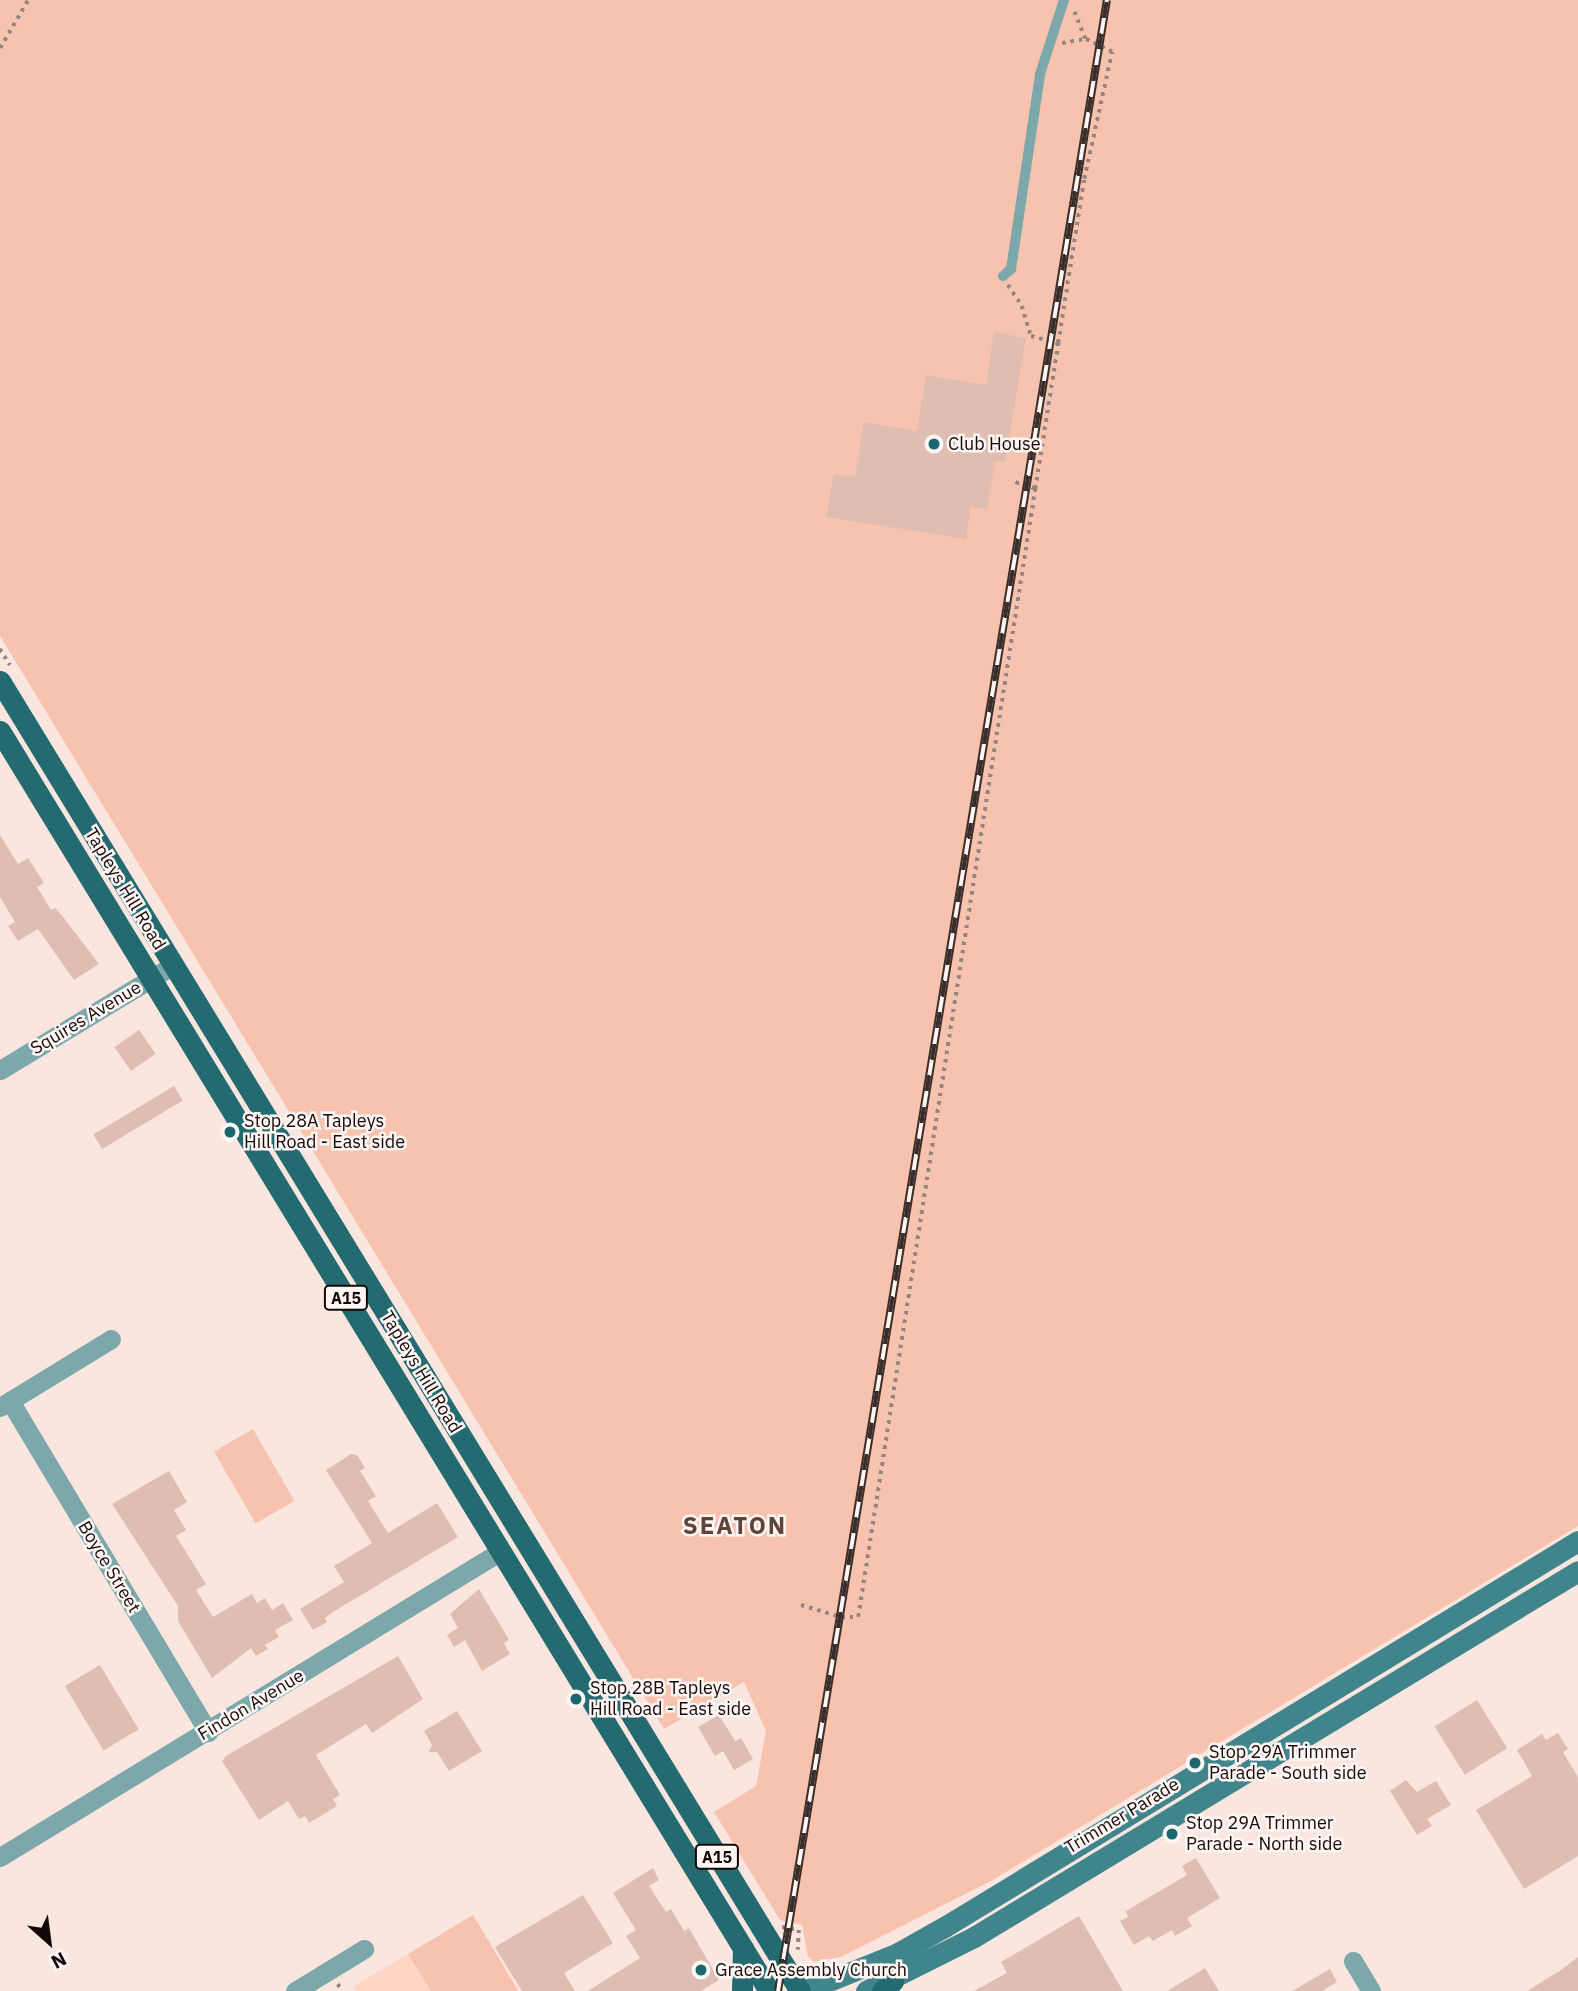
<!DOCTYPE html>
<html>
<head>
<meta charset="utf-8">
<style>
  body { margin:0 }
  #map { position:relative; width:1578px; height:1991px; overflow:hidden; background:#fae6de; font-family:"IBM Plex Sans",sans-serif }
  div>[style] { position:absolute }
  .built>* { inset:0; background:#ffd5c5 }
  .green>* { inset:0; background:#f7c3ae; transform-origin:0 0 }
  .building>* { inset:0; background:#dfbeb1; transform-origin:0 0 }
  .path>* { height:3.5px; margin-top:-1.75px; transform-origin:0; background:repeating-linear-gradient(90deg,#958580 0 3.5px,transparent 0 8.5px) }
  .service>* { height:10px; margin:-5px; padding:0 5px; transform-origin:5px; border-radius:5px; background:#7ca7ab }
  .minor>* { height:19px; margin:-9.5px; padding:0 9.5px; transform-origin:9.5px; border-radius:9.5px; background:#7ca7ab }
  .secondary>* { height:21px; margin:-10.5px; padding:0 10.5px; transform-origin:10.5px; border-radius:10.5px; background:#41858c }
  .primary>* { height:21px; margin:-10.5px; padding:0 10.5px; transform-origin:10.5px; border-radius:10.5px; background:#236a71 }
  .rail>* { height:8px; margin-top:-4px; transform-origin:0; background:repeating-linear-gradient(90deg,#fdf6f4 0 16px,#3a2e2a 0 32px); box-sizing:border-box; border-block:2px solid #3a2e2a }
  .dots>* { width:19px; height:19px; translate:-50% -50%; box-sizing:border-box; border:4px solid #fdf6f4; border-radius:50% }
  span { translate:-50% -50%; white-space:nowrap; text-align:center; line-height:1.15; -webkit-text-stroke:5px #fdf6f4; paint-order:stroke }
  .shield-label span { padding:2px 5px; background:#fdf6f4; border:2px solid; border-radius:5px; -webkit-text-stroke-width:0 }
  .shield-label { font-size:16px; color:#140906; font-weight:700 }
  .poi-label { font-size:18px; color:#140906 }
  .left { translate:0 -50%; text-align:left }
  .street-label { font-size:18px; color:#140906 }
  .district-label { font-size:24px; color:#604439; font-weight:700; letter-spacing:2px }
  .north { position:absolute; left:14px; top:1907px; width:70px; height:70px; -webkit-text-stroke:5px #fdf6f4; paint-order:stroke; rotate:152deg; font-size:19px; font-weight:700; line-height:28px; text-align:center; color:#140906 }
  .north::after { content:''; display:block; margin:auto; width:24px; height:32px; background:#140906; clip-path:polygon(50% 0,100% 100%,50% 72%,0 100%) }
</style>
</head>
<body>
<div id="map">
  <div class="built">
    <div style="clip-path:polygon(408px 1954px,431px 1991px,356px 1991px,354px 1986px)"></div>
  </div>
  <div class="green">
    <div style="clip-path:polygon(0 0,1578px 0,1578px 1526px,991px 1881px,841px 1957px,814px 1962px,808px 1957px,802px 1925px,780px 1920px,714px 1812px,756px 1786px,766px 1731px,744px 1682px,664px 1729px,0 636px)"></div>
    <div style="left:253px;top:1429px;width:83px;height:45px;rotate:60deg"></div>
    <div style="clip-path:polygon(473px 1915px,518px 1990px,517px 1991px,431px 1991px,408px 1954px)"></div>
  </div>
  <div class="building">
    <div style="clip-path:polygon(994px 332px,1026px 338px,1005px 462px,995px 461px,987px 509px,971px 507px,966px 539px,826px 517px,834px 474px,855px 477px,864px 422px,917px 431px,926px 375px,986px 385px)"></div>
    <div style="clip-path:polygon(0 835px,18px 864px,28px 858px,44px 883px,37px 887px,51px 910px,55px 908px,64px 918px,99px 964px,74px 980px,38px 929px,18px 941px,8px 926px,15px 922px,0 897px)"></div>
    <div style="left:139px;top:1030px;width:29px;height:30px;rotate:55deg"></div>
    <div style="left:174px;top:1086px;width:17px;height:94px;rotate:59deg"></div>
    <div style="clip-path:polygon(351px 1454px,357px 1455px,365px 1468px,360px 1471px,376px 1496px,368px 1501px,388px 1533px,437px 1503px,458px 1537px,333px 1612px,325px 1618px,327px 1622px,313px 1630px,300px 1609px,344px 1582px,334px 1566px,372px 1543px,326px 1470px)"></div>
    <div style="clip-path:polygon(169px 1471px,187px 1502px,174px 1510px,186px 1530px,176px 1536px,206px 1584px,196px 1590px,213px 1617px,252px 1594px,257px 1603px,265px 1598px,272px 1610px,283px 1603px,293px 1620px,275px 1630px,279px 1637px,265px 1645px,268px 1649px,256px 1656px,251px 1648px,212px 1678px,178px 1621px,178px 1606px,112px 1504px)"></div>
    <div style="clip-path:polygon(479px 1589px,509px 1640px,504px 1643px,510px 1654px,482px 1671px,465px 1640px,454px 1647px,447px 1635px,458px 1628px,450px 1614px)"></div>
    <div style="clip-path:polygon(398px 1656px,423px 1699px,372px 1733px,366px 1724px,316px 1755px,340px 1795px,333px 1799px,337px 1806px,309px 1823px,305px 1816px,299px 1819px,288px 1801px,259px 1820px,222px 1761px,226px 1756px)"></div>
    <div style="left:100px;top:1665px;width:75px;height:41px;rotate:59deg"></div>
    <div style="left:1477px;top:1700px;width:57px;height:50px;rotate:58deg"></div>
    <div style="clip-path:polygon(457px 1711px,482px 1751px,449px 1771px,437px 1752px,429px 1752px,432px 1745px,424px 1731px)"></div>
    <div style="clip-path:polygon(719px 1715px,735px 1741px,741px 1738px,753px 1759px,734px 1770px,723px 1751px,715px 1756px,698px 1727px)"></div>
    <div style="clip-path:polygon(1558px 1733px,1568px 1749px,1563px 1752px,1578px 1777px,1578px 1856px,1524px 1889px,1476px 1810px,1532px 1776px,1517px 1750px,1542px 1734px,1546px 1740px)"></div>
    <div style="clip-path:polygon(1406px 1780px,1417px 1792px,1436px 1781px,1451px 1805px,1427px 1819px,1432px 1826px,1417px 1835px,1390px 1791px)"></div>
    <div style="clip-path:polygon(1196px 1858px,1220px 1898px,1187px 1918px,1192px 1926px,1175px 1936px,1172px 1930px,1153px 1941px,1149px 1936px,1134px 1945px,1120px 1921px,1128px 1917px,1126px 1911px,1187px 1875px,1182px 1866px)"></div>
    <div style="clip-path:polygon(653px 1868px,659px 1880px,649px 1886px,666px 1912px,671px 1909px,684px 1931px,689px 1928px,719px 1980px,701px 1991px,588px 1991px,640px 1958px,626px 1936px,636px 1930px,613px 1893px)"></div>
    <div style="clip-path:polygon(583px 1895px,613px 1943px,564px 1973px,575px 1991px,522px 1991px,495px 1947px)"></div>
    <div style="clip-path:polygon(1079px 1916px,1123px 1991px,974px 1991px,1007px 1973px,1001px 1962px)"></div>
    <div style="clip-path:polygon(1578px 1957px,1578px 1991px,1527px 1991px,1561px 1970px)"></div>
    <div style="clip-path:polygon(1205px 1968px,1219px 1991px,1167px 1991px)"></div>
    <div style="clip-path:polygon(1330px 1969px,1337px 1982px,1322px 1991px,1292px 1991px)"></div>
  </div>
  <div class="path">
    <div style="left:1062px;top:43px;width:23px;rotate:-10deg"></div>
    <div style="left:0;top:48px;width:56px;rotate:-59.7deg"></div>
    <div style="left:1008px;top:285px;width:25px;rotate:56deg"></div>
    <div style="left:1022px;top:306px;width:31px;rotate:73deg"></div>
    <div style="left:1031px;top:336px;width:28px;rotate:15deg"></div>
    <div style="left:1058px;top:343px;width:166px;rotate:-81deg"></div>
    <div style="left:1084px;top:179px;width:130px;rotate:-77.6deg"></div>
    <div style="left:1112px;top:52px;width:30px;rotate:-154deg"></div>
    <div style="left:1085px;top:39px;width:29px;rotate:-112deg"></div>
    <div style="left:1035px;top:489px;width:148px;rotate:-81deg"></div>
    <div style="left:0;top:649px;width:19px;rotate:58deg"></div>
    <div style="left:801px;top:1605px;width:42px;rotate:16.7deg"></div>
    <div style="left:841px;top:1617px;width:17px"></div>
    <div style="left:858px;top:1617px;width:1142px;rotate:-81.08deg"></div>
    <div style="left:1035px;top:489px;width:23px;rotate:-162deg"></div>
    <div style="left:782px;top:1927px;width:17px;rotate:10deg"></div>
    <div style="left:799px;top:1930px;width:20px;rotate:93deg"></div>
    <div style="left:338px;top:1984px;width:8px;rotate:60deg"></div>
  </div>
  <div class="service">
    <div style="left:1003px;top:276px;width:11px;rotate:-41deg"></div>
    <div style="left:1011px;top:269px;width:197px;rotate:-81.5deg"></div>
    <div style="left:1040px;top:74px;width:78px;rotate:-72deg"></div>
  </div>
  <div class="minor">
    <div style="left:0;top:1070px;width:201px;rotate:-31.2deg"></div>
    <div style="left:10px;top:1401px;width:386px;rotate:59.1deg"></div>
    <div style="left:0;top:1407px;width:130px;rotate:-31.5deg"></div>
    <div style="left:0;top:1857px;width:587px;rotate:-31.42deg"></div>
    <div style="left:1353px;top:1961px;width:35px;rotate:59deg"></div>
    <div style="left:295px;top:1991px;width:81px;rotate:-31.3deg"></div>
  </div>
  <div class="secondary">
    <div style="left:804px;top:1991px;width:101px;rotate:-22deg"></div>
    <div style="left:898px;top:1953px;width:55px;rotate:-29.4deg"></div>
    <div style="left:946px;top:1926px;width:740px;rotate:-31.35deg"></div>
    <div style="left:866px;top:1991px;width:121px;rotate:-26.6deg"></div>
    <div style="left:974px;top:1937px;width:706px;rotate:-31.21deg"></div>
  </div>
  <div class="primary">
    <div style="left:0;top:681px;width:1535px;rotate:58.59deg"></div>
    <div style="left:0;top:731px;width:1476px;rotate:58.6deg"></div>
    <div style="left:742px;top:1991px;width:43px;rotate:-88.7deg"></div>
    <div style="left:882px;top:1991px;width:15px;rotate:-42deg"></div>
  </div>
  <div class="rail">
    <div style="left:778px;top:1991px;width:2018px;rotate:-80.62deg"></div>
  </div>
  <div class="dots">
    <div style="left:934px;top:444px;background:#1b676e"></div>
    <div style="left:230px;top:1132px;background:#1b676e"></div>
    <div style="left:576px;top:1699px;background:#1b676e"></div>
    <div style="left:1195px;top:1763px;background:#1b676e"></div>
    <div style="left:1172px;top:1834px;background:#1b676e"></div>
    <div style="left:701px;top:1970px;background:#1b676e"></div>
  </div>
  <div class="shield-label">
    <span style="left:346px;top:1298px">A15</span>
    <span style="left:717px;top:1857px">A15</span>
  </div>
  <div class="poi-label">
    <span class="left" style="left:948px;top:444px">Club House</span>
    <span class="left" style="left:244px;top:1132px">Stop 28A Tapleys<br>Hill Road - East side</span>
    <span class="left" style="left:590px;top:1699px">Stop 28B Tapleys<br>Hill Road - East side</span>
    <span class="left" style="left:1209px;top:1763px">Stop 29A Trimmer<br>Parade - South side</span>
    <span class="left" style="left:1186px;top:1834px">Stop 29A Trimmer<br>Parade - North side</span>
    <span class="left" style="left:715px;top:1970px">Grace Assembly Church</span>
  </div>
  <div class="street-label">
    <span style="left:125px;top:889px;rotate:59deg">Tapleys Hill Road</span>
    <span style="left:86px;top:1018px;rotate:-31deg">Squires Avenue</span>
    <span style="left:421px;top:1372px;rotate:59deg">Tapleys Hill Road</span>
    <span style="left:109px;top:1567px;rotate:59deg">Boyce Street</span>
    <span style="left:251px;top:1705px;rotate:-31deg">Findon Avenue</span>
    <span style="left:1122px;top:1816px;rotate:-31deg">Trimmer Parade</span>
  </div>
  <div class="district-label">
    <span style="left:735px;top:1526px">SEATON</span>
  </div>
  <div class="north">N</div>
</div>
</body>
</html>
